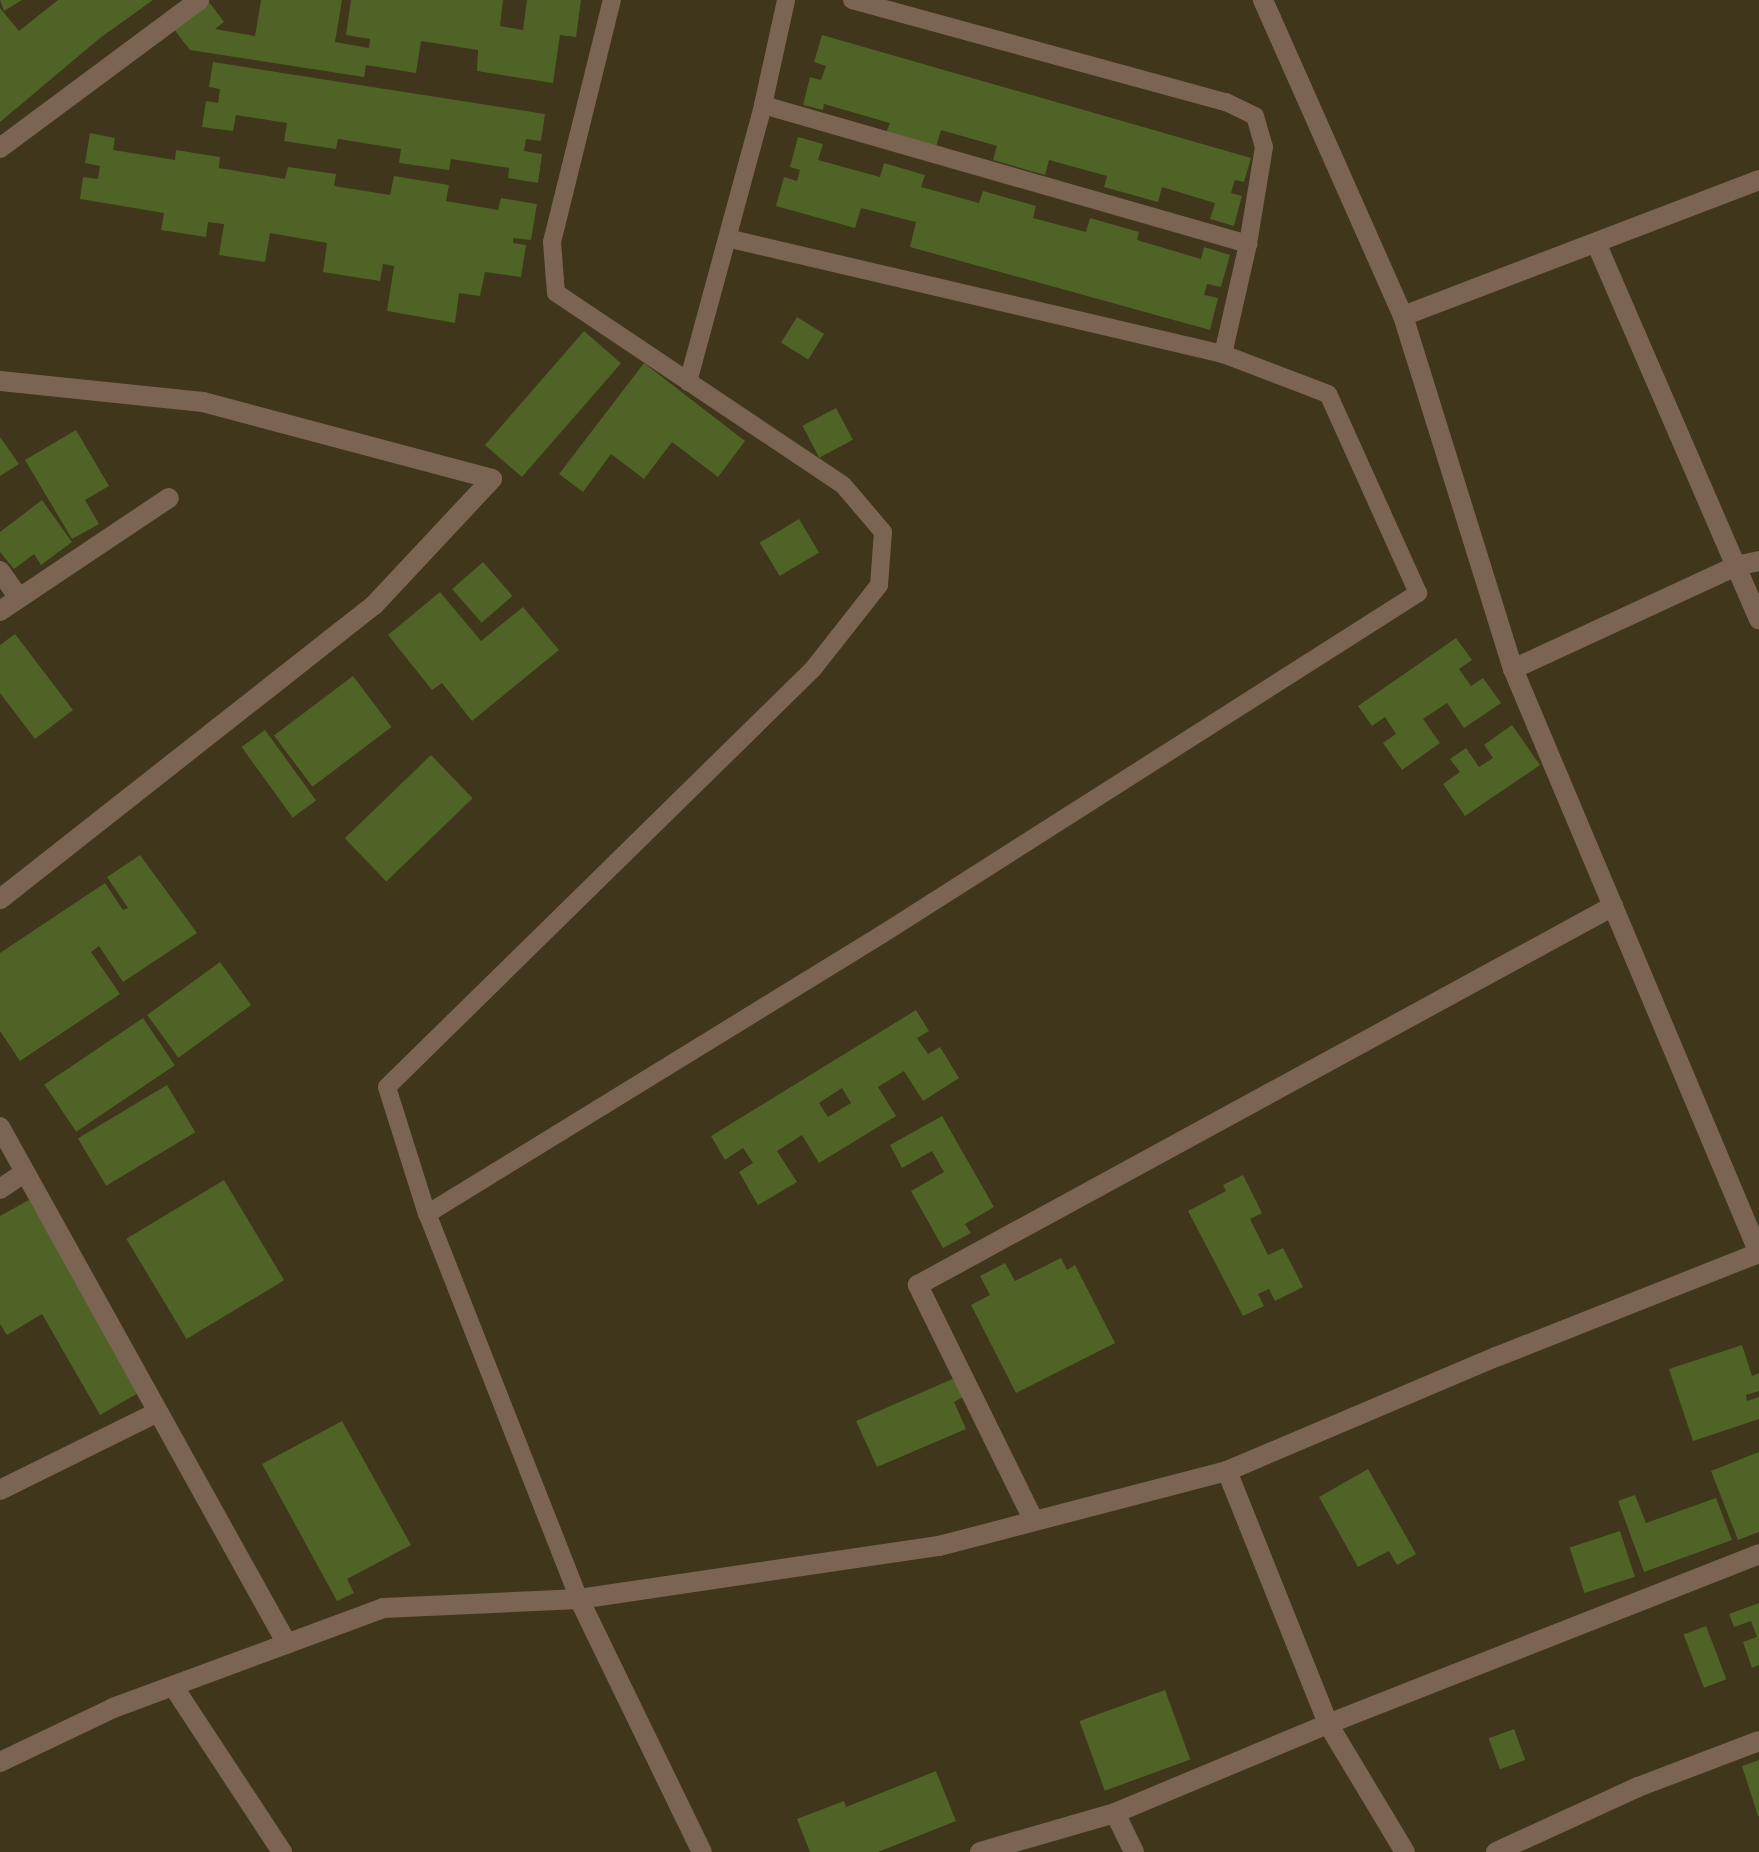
<!DOCTYPE html>
<html>
<head>
<meta charset="utf-8">
<style>
  body { margin:0 }
  #map { position:relative; width:1759px; height:1852px; overflow:hidden; background:#3f361c; font-family:Lora,serif }
  div>[style] { position:absolute }
  .building>* { inset:0; background:#4e6325; transform-origin:0 0 }
  .service>* { height:18px; margin:-9px; padding:0 9px; transform-origin:9px; border-radius:9px; background:#7c6453 }
  .minor>* { height:20px; margin:-10px; padding:0 10px; transform-origin:10px; border-radius:10px; background:#7c6453 }
  span { translate:-50% -50%; white-space:nowrap; text-align:center; line-height:1.15; -webkit-text-stroke:7px #3f361c; paint-order:stroke }
</style>
</head>
<body>
<div id="map">
  <div class="building">
    <div style="clip-path:polygon(0 0,22px 0,4px 11px)"></div>
    <div style="clip-path:polygon(58px 0,153px 0,100px 38px,0 122px,0 8px,19px 31px)"></div>
    <div style="clip-path:polygon(261px 0,342px 0,335px 42px,369px 48px,370px 39px,346px 35px,351px 0,503px 0,500px 26px,523px 30px,527px 0,581px 0,576px 37px,560px 35px,553px 83px,477px 71px,478px 50px,421px 41px,416px 73px,366px 65px,364px 77px,190px 50px,173px 28px,209px 2px,224px 22px,215px 29px,255px 36px)"></div>
    <div style="clip-path:polygon(822px 35px,1251px 158px,1244px 182px,1235px 180px,1231px 193px,1242px 196px,1234px 226px,1210px 219px,1215px 203px,1162px 187px,1158px 202px,1104px 187px,1107px 176px,1049px 160px,1045px 175px,993px 160px,997px 146px,941px 130px,936px 147px,886px 133px,890px 123px,824px 104px,823px 110px,803px 105px,810px 77px,821px 80px,826px 66px,814px 62px)"></div>
    <div style="clip-path:polygon(213px 62px,545px 114px,541px 141px,526px 139px,524px 151px,542px 154px,538px 183px,508px 178px,509px 168px,451px 159px,449px 170px,399px 163px,401px 149px,338px 139px,336px 149px,284px 141px,287px 123px,236px 115px,233px 131px,202px 127px,206px 101px,218px 103px,220px 89px,209px 87px)"></div>
    <div style="clip-path:polygon(90px 133px,115px 138px,113px 150px,175px 160px,176px 150px,220px 157px,219px 168px,285px 179px,288px 167px,336px 174px,334px 186px,390px 195px,394px 176px,449px 185px,446px 201px,498px 210px,501px 198px,537px 204px,531px 240px,513px 238px,513px 243px,526px 245px,521px 277px,485px 272px,480px 296px,459px 293px,455px 323px,387px 311px,394px 266px,383px 264px,380px 281px,323px 272px,327px 243px,270px 233px,265px 262px,219px 255px,224px 224px,208px 222px,206px 237px,161px 230px,164px 213px,80px 199px,83px 177px,98px 179px,100px 166px,85px 163px)"></div>
    <div style="clip-path:polygon(798px 137px,823px 144px,818px 160px,880px 177px,884px 163px,925px 175px,921px 187px,979px 203px,983px 191px,1036px 206px,1033px 218px,1086px 232px,1090px 218px,1139px 232px,1137px 240px,1201px 259px,1204px 247px,1230px 255px,1221px 287px,1207px 284px,1204px 295px,1218px 298px,1210px 330px,910px 247px,916px 222px,861px 208px,855px 228px,776px 206px,784px 177px,797px 181px,800px 170px,790px 167px)"></div>
    <div style="left:797px;top:317px;width:32px;height:30px;rotate:32deg"></div>
    <div style="left:584px;top:331px;width:49px;height:151px;rotate:41deg"></div>
    <div style="clip-path:polygon(644px 363px,745px 441px,718px 477px,672px 442px,644px 479px,611px 454px,583px 492px,559px 474px)"></div>
    <div style="left:836px;top:408px;width:36px;height:38px;rotate:62deg"></div>
    <div style="clip-path:polygon(76px 430px,109px 486px,85px 500px,99px 524px,72px 539px,25px 460px)"></div>
    <div style="clip-path:polygon(0 437px,19px 464px,0 476px)"></div>
    <div style="clip-path:polygon(42px 500px,72px 542px,41px 565px,34px 554px,14px 569px,0 552px,0 532px)"></div>
    <div style="left:799px;top:519px;width:39px;height:46px;rotate:59deg"></div>
    <div style="left:483px;top:562px;width:45px;height:41px;rotate:49deg"></div>
    <div style="clip-path:polygon(440px 592px,481px 641px,523px 607px,559px 650px,472px 721px,442px 683px,432px 690px,388px 635px)"></div>
    <div style="clip-path:polygon(15px 634px,73px 710px,35px 739px,0 693px,0 645px)"></div>
    <div style="clip-path:polygon(1456px 638px,1472px 660px,1459px 669px,1471px 686px,1483px 678px,1501px 703px,1464px 728px,1447px 703px,1423px 719px,1440px 743px,1402px 770px,1383px 743px,1396px 734px,1385px 717px,1372px 726px,1358px 706px)"></div>
    <div style="left:353px;top:676px;width:64px;height:99px;rotate:53deg"></div>
    <div style="clip-path:polygon(1512px 725px,1540px 765px,1465px 816px,1443px 784px,1460px 772px,1450px 759px,1466px 748px,1479px 767px,1493px 758px,1484px 745px)"></div>
    <div style="left:265px;top:730px;width:87px;height:29px;rotate:54deg"></div>
    <div style="left:431px;top:755px;width:60px;height:120px;rotate:46deg"></div>
    <div style="clip-path:polygon(140px 855px,197px 933px,123px 982px,99px 946px,91px 952px,120px 994px,20px 1061px,0 1031px,0 953px,105px 883px,123px 910px,128px 908px,107px 877px)"></div>
    <div style="left:220px;top:962px;width:53px;height:90px;rotate:54deg"></div>
    <div style="clip-path:polygon(evenodd,916px 1010px,929px 1031px,917px 1038px,928px 1054px,940px 1047px,959px 1078px,923px 1101px,904px 1071px,878px 1087px,896px 1116px,819px 1163px,802px 1135px,777px 1151px,797px 1182px,758px 1205px,739px 1172px,753px 1163px,743px 1148px,725px 1160px,711px 1136px,916px 1010px,842px 1088px,851px 1103px,828px 1117px,819px 1103px,842px 1088px)"></div>
    <div style="left:143px;top:1018px;width:57px;height:119px;rotate:56deg"></div>
    <div style="left:167px;top:1085px;width:55px;height:104px;rotate:59deg"></div>
    <div style="clip-path:polygon(942px 1116px,994px 1207px,965px 1224px,971px 1233px,943px 1248px,911px 1191px,944px 1172px,932px 1151px,902px 1168px,890px 1145px)"></div>
    <div style="clip-path:polygon(1243px 1175px,1262px 1213px,1250px 1219px,1268px 1255px,1283px 1248px,1303px 1287px,1275px 1301px,1269px 1289px,1258px 1294px,1264px 1306px,1243px 1316px,1188px 1211px,1226px 1191px,1223px 1185px)"></div>
    <div style="left:224px;top:1180px;width:117px;height:114px;rotate:59deg"></div>
    <div style="clip-path:polygon(29px 1200px,140px 1392px,100px 1415px,42px 1314px,7px 1335px,0 1324px,0 1216px)"></div>
    <div style="clip-path:polygon(1061px 1258px,1067px 1270px,1075px 1265px,1115px 1343px,1016px 1393px,971px 1305px,990px 1295px,980px 1276px,1005px 1263px,1015px 1281px)"></div>
    <div style="clip-path:polygon(1742px 1345px,1752px 1376px,1759px 1373px,1759px 1391px,1746px 1395px,1747px 1401px,1759px 1397px,1759px 1419px,1693px 1441px,1669px 1369px)"></div>
    <div style="clip-path:polygon(957px 1377px,965px 1396px,954px 1402px,966px 1429px,877px 1467px,856px 1421px)"></div>
    <div style="clip-path:polygon(342px 1421px,411px 1545px,347px 1579px,354px 1593px,337px 1601px,262px 1464px)"></div>
    <div style="clip-path:polygon(1759px 1452px,1759px 1532px,1738px 1540px,1711px 1471px)"></div>
    <div style="clip-path:polygon(1368px 1469px,1416px 1554px,1397px 1565px,1389px 1551px,1358px 1567px,1319px 1497px)"></div>
    <div style="clip-path:polygon(1635px 1495px,1646px 1523px,1716px 1498px,1732px 1540px,1644px 1572px,1618px 1501px)"></div>
    <div style="left:1620px;top:1531px;width:48px;height:53px;rotate:72deg"></div>
    <div style="clip-path:polygon(1759px 1603px,1759px 1665px,1752px 1668px,1743px 1642px,1757px 1637px,1751px 1621px,1734px 1627px,1729px 1614px)"></div>
    <div style="left:1706px;top:1626px;width:57px;height:24px;rotate:69deg"></div>
    <div style="left:1165px;top:1690px;width:74px;height:91px;rotate:70deg"></div>
    <div style="left:1514px;top:1729px;width:33px;height:27px;rotate:70deg"></div>
    <div style="clip-path:polygon(1759px 1760px,1759px 1816px,1758px 1816px,1742px 1766px)"></div>
    <div style="clip-path:polygon(936px 1771px,956px 1821px,878px 1852px,810px 1852px,797px 1819px,844px 1801px,846px 1807px)"></div>
  </div>
  <div class="service">
    <div style="left:852px;top:0;width:388px;rotate:15.3deg"></div>
    <div style="left:1226px;top:102px;width:32px;rotate:26deg"></div>
    <div style="left:1255px;top:116px;width:32px;rotate:74deg"></div>
    <div style="left:1264px;top:147px;width:98px;rotate:99.4deg"></div>
    <div style="left:1248px;top:244px;width:113px;rotate:102.8deg"></div>
    <div style="left:763px;top:105px;width:505px;rotate:15.99deg"></div>
    <div style="left:688px;top:382px;width:287px;rotate:-74.8deg"></div>
    <div style="left:763px;top:105px;width:107px;rotate:-77.6deg"></div>
    <div style="left:427px;top:1214px;width:133px;rotate:-107.5deg"></div>
    <div style="left:387px;top:1087px;width:597px;rotate:-44.46deg"></div>
    <div style="left:813px;top:669px;width:107px;rotate:-51.8deg"></div>
    <div style="left:879px;top:585px;width:53px;rotate:-85.7deg"></div>
    <div style="left:883px;top:532px;width:62px;rotate:-130.4deg"></div>
    <div style="left:843px;top:485px;width:345px;rotate:-146.2deg"></div>
    <div style="left:556px;top:293px;width:51px;rotate:-94.5deg"></div>
    <div style="left:552px;top:242px;width:249px;rotate:-76.1deg"></div>
    <div style="left:579px;top:1599px;width:414px;rotate:-111.5deg"></div>
    <div style="left:427px;top:1214px;width:533px;rotate:-31.57deg"></div>
    <div style="left:881px;top:935px;width:637px;rotate:-32.49deg"></div>
    <div style="left:1418px;top:593px;width:218px;rotate:-114.3deg"></div>
    <div style="left:1328px;top:394px;width:112px;rotate:-159.1deg"></div>
    <div style="left:1223px;top:354px;width:509px;rotate:-166.84deg"></div>
  </div>
  <div class="minor">
    <div style="left:0;top:148px;width:248px;rotate:-36.6deg"></div>
    <div style="left:1597px;top:245px;width:408px;rotate:66.6deg"></div>
    <div style="left:1403px;top:316px;width:381px;rotate:-20.9deg"></div>
    <div style="left:0;top:381px;width:204px;rotate:5.9deg"></div>
    <div style="left:203px;top:402px;width:299px;rotate:14.9deg"></div>
    <div style="left:492px;top:479px;width:173px;rotate:133.1deg"></div>
    <div style="left:374px;top:605px;width:476px;rotate:141.8deg"></div>
    <div style="left:0;top:571px;width:33px;rotate:55deg"></div>
    <div style="left:0;top:611px;width:203px;rotate:-33.8deg"></div>
    <div style="left:1513px;top:669px;width:246px;rotate:-24.8deg"></div>
    <div style="left:1736px;top:566px;width:24px;rotate:-12deg"></div>
    <div style="left:0;top:1127px;width:591px;rotate:60.96deg"></div>
    <div style="left:0;top:1189px;width:30px;rotate:-34deg"></div>
    <div style="left:1227px;top:1471px;width:272px;rotate:68.2deg"></div>
    <div style="left:1328px;top:1724px;width:149px;rotate:59deg"></div>
    <div style="left:0;top:1490px;width:176px;rotate:-26.3deg"></div>
    <div style="left:1033px;top:1519px;width:261px;rotate:-116.2deg"></div>
    <div style="left:918px;top:1285px;width:792px;rotate:-28.6deg"></div>
    <div style="left:579px;top:1599px;width:281px;rotate:64.1deg"></div>
    <div style="left:173px;top:1686px;width:199px;rotate:56.7deg"></div>
    <div style="left:0;top:1762px;width:125px;rotate:-25.5deg"></div>
    <div style="left:113px;top:1708px;width:288px;rotate:-20.3deg"></div>
    <div style="left:383px;top:1608px;width:196px;rotate:-2.6deg"></div>
    <div style="left:579px;top:1599px;width:364px;rotate:-8.4deg"></div>
    <div style="left:939px;top:1546px;width:298px;rotate:-14.6deg"></div>
    <div style="left:1227px;top:1471px;width:292px;rotate:-23deg"></div>
    <div style="left:1496px;top:1357px;width:283px;rotate:-21.6deg"></div>
    <div style="left:1759px;top:1253px;width:634px;rotate:-112.84deg"></div>
    <div style="left:1513px;top:669px;width:370px;rotate:-107.3deg"></div>
    <div style="left:1403px;top:316px;width:346px;rotate:-113.9deg"></div>
    <div style="left:1115px;top:1813px;width:43px;rotate:64deg"></div>
    <div style="left:980px;top:1852px;width:141px;rotate:-16.1deg"></div>
    <div style="left:1115px;top:1813px;width:231px;rotate:-22.7deg"></div>
    <div style="left:1328px;top:1724px;width:463px;rotate:-21.5deg"></div>
    <div style="left:1496px;top:1852px;width:156px;rotate:-24.6deg"></div>
    <div style="left:1638px;top:1787px;width:129px;rotate:-20.8deg"></div>
  </div>
</div>
</body>
</html>
